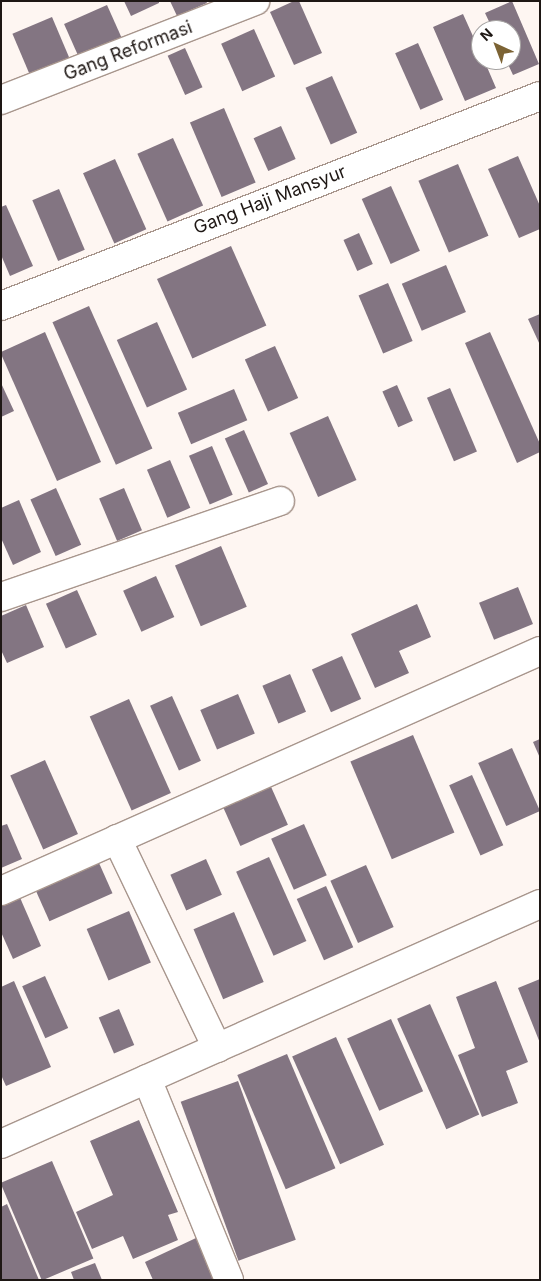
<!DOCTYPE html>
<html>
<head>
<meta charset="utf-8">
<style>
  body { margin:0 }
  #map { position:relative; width:541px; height:1281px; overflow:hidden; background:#fef6f2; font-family:Inter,sans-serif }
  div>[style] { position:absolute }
  .building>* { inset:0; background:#837582; transform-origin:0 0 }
  .roads { filter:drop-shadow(1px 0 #a8968d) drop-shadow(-1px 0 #a8968d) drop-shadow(0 1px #a8968d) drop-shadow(0 -1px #a8968d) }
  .minor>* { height:28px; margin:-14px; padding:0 14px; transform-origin:14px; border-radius:14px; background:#fff }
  span { translate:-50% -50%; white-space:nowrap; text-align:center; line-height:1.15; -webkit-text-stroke:4px #fff; paint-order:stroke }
  .street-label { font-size:18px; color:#1e1714 }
  .frame { position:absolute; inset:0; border:2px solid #1e1714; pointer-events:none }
  .north { position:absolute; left:471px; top:20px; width:50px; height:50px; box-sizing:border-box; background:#fff; border:1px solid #a5a2a1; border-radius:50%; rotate:317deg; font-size:14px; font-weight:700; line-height:20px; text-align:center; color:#1e1714 }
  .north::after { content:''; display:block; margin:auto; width:18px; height:22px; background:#7c6334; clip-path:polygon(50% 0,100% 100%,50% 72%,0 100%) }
</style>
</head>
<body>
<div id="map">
  <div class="building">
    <div style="clip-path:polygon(124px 1px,159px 1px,159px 3px,131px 16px)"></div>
    <div style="clip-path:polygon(170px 1px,206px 1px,207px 3px,177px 16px)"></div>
    <div style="clip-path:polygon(294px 1px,299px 1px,322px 53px,294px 65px,270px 12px)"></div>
    <div style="clip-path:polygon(512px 1px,539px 64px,513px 75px,506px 60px,511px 60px,511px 30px,493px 30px,485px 13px)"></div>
    <div style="left:107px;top:5px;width:42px;height:47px;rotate:66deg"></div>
    <div style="clip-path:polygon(463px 14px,481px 54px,481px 60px,484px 60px,496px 88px,465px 101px,433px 27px)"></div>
    <div style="left:52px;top:17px;width:48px;height:43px;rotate:67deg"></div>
    <div style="left:254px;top:29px;width:52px;height:36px;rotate:66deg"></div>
    <div style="left:418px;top:43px;width:62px;height:25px;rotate:66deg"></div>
    <div style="left:185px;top:48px;width:43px;height:19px;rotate:66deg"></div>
    <div style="left:332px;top:76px;width:62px;height:29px;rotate:66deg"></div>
    <div style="left:224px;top:108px;width:81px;height:37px;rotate:67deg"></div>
    <div style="left:281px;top:126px;width:36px;height:30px;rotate:66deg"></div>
    <div style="left:173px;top:138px;width:74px;height:39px;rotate:66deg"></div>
    <div style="clip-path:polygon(518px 156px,540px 206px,540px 229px,519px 238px,488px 169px)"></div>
    <div style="left:115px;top:159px;width:77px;height:35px;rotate:66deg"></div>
    <div style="left:458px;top:164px;width:78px;height:43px;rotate:67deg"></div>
    <div style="left:391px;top:186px;width:71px;height:32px;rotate:66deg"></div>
    <div style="left:59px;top:189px;width:66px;height:29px;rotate:67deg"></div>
    <div style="clip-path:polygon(6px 205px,33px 266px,10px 276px,1px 255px,1px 207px)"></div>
    <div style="left:359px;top:233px;width:34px;height:17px;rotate:66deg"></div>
    <div style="left:231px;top:246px;width:87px;height:81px;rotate:66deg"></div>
    <div style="left:446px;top:265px;width:51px;height:48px;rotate:67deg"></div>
    <div style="left:388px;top:283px;width:63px;height:32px;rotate:67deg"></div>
    <div style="left:89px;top:306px;width:156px;height:40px;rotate:66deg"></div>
    <div style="clip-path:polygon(540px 314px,540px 345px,528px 319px)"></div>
    <div style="left:157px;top:322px;width:74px;height:44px;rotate:66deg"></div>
    <div style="clip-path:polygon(45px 332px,101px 462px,57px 481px,1px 354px,1px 352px)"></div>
    <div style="clip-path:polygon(490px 332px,540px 444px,540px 452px,517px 463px,465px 343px)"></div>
    <div style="left:275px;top:346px;width:57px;height:33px;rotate:66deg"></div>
    <div style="clip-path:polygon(1px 383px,14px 411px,1px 417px)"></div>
    <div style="left:397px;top:385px;width:39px;height:16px;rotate:66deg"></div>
    <div style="left:450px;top:388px;width:69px;height:25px;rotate:67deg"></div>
    <div style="left:234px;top:389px;width:34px;height:61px;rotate:67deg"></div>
    <div style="left:328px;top:416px;width:70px;height:42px;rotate:66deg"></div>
    <div style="left:244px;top:430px;width:59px;height:21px;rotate:66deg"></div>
    <div style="left:212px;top:446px;width:53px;height:25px;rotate:67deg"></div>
    <div style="left:170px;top:460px;width:52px;height:25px;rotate:67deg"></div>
    <div style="left:56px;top:488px;width:62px;height:28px;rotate:66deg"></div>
    <div style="left:124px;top:488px;width:46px;height:27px;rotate:67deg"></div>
    <div style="clip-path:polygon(19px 500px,41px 552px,13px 565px,1px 538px,1px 508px)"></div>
    <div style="left:221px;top:546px;width:66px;height:50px;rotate:67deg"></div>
    <div style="left:156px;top:576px;width:45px;height:36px;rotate:66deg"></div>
    <div style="left:518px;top:587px;width:40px;height:42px;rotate:68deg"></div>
    <div style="left:77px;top:590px;width:49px;height:34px;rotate:66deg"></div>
    <div style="clip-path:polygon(417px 604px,431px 637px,399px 651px,409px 673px,375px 688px,351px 634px)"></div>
    <div style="clip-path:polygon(26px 605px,44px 647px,7px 663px,1px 650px,1px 616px)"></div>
    <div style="left:342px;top:656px;width:47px;height:33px;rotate:66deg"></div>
    <div style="left:290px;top:674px;width:41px;height:30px;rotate:67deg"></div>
    <div style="left:238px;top:694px;width:43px;height:41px;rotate:67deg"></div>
    <div style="left:172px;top:696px;width:71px;height:24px;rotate:66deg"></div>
    <div style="left:129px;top:699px;width:103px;height:43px;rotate:66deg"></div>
    <div style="left:413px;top:735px;width:106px;height:68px;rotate:67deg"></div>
    <div style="clip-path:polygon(540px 739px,540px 758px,533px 742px)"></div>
    <div style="left:512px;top:748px;width:69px;height:37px;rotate:66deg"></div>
    <div style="left:45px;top:760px;width:81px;height:38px;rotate:66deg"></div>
    <div style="left:472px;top:775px;width:77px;height:25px;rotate:66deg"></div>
    <div style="left:268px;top:780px;width:49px;height:52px;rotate:66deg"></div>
    <div style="clip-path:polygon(7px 824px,22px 859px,1px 868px,1px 826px)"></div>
    <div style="left:304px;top:824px;width:56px;height:36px;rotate:66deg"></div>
    <div style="left:95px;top:854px;width:43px;height:69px;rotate:66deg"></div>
    <div style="left:269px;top:857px;width:92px;height:36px;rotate:66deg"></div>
    <div style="left:206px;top:859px;width:39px;height:39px;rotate:66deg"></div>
    <div style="left:366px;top:865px;width:68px;height:39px;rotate:66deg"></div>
    <div style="left:326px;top:886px;width:67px;height:32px;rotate:66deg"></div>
    <div style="clip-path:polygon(18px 893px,41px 946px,13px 959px,1px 932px,1px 900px)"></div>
    <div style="left:129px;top:911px;width:56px;height:46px;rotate:67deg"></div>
    <div style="left:234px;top:912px;width:76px;height:44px;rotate:67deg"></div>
    <div style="left:45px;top:976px;width:57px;height:25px;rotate:66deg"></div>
    <div style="clip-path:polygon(540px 979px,540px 1043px,518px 988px)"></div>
    <div style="clip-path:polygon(14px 981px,51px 1067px,6px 1086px,1px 1075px,1px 987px)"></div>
    <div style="clip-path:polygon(496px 981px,528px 1062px,506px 1071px,518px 1103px,482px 1117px,458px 1055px,475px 1048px,456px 997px)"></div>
    <div style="left:430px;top:1004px;width:121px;height:36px;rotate:66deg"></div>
    <div style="left:119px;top:1009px;width:39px;height:22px;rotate:67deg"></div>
    <div style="left:391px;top:1019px;width:79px;height:48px;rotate:66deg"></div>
    <div style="left:336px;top:1037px;width:118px;height:48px;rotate:66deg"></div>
    <div style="left:287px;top:1054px;width:124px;height:54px;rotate:67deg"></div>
    <div style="left:238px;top:1081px;width:169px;height:61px;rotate:70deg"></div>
    <div style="clip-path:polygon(139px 1120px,178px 1212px,168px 1215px,178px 1240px,133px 1259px,123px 1236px,92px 1249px,76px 1212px,113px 1195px,90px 1141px)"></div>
    <div style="left:52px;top:1161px;width:106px;height:56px;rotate:67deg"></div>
    <div style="clip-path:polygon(7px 1204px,39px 1280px,1px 1280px,1px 1207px)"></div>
    <div style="clip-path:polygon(196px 1238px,216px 1280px,153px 1280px,145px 1262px)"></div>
    <div style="clip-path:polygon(95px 1263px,102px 1280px,74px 1280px,71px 1272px)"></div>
  </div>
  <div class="roads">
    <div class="minor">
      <div style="left:1px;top:100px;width:273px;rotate:-21.3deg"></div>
      <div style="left:1px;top:306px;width:578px;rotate:-21.29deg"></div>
      <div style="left:1px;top:597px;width:295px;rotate:-19deg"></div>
      <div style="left:117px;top:839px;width:232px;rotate:64.4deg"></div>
      <div style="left:1px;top:891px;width:590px;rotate:-24deg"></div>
      <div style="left:147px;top:1079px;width:217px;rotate:67.8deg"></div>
      <div style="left:1px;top:1144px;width:590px;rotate:-24deg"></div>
    </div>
  </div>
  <div class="street-label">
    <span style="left:128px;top:51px;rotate:-21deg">Gang Reformasi</span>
    <span style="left:270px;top:200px;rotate:-21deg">Gang Haji Mansyur</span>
  </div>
  <div class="frame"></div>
  <div class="north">N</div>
</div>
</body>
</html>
